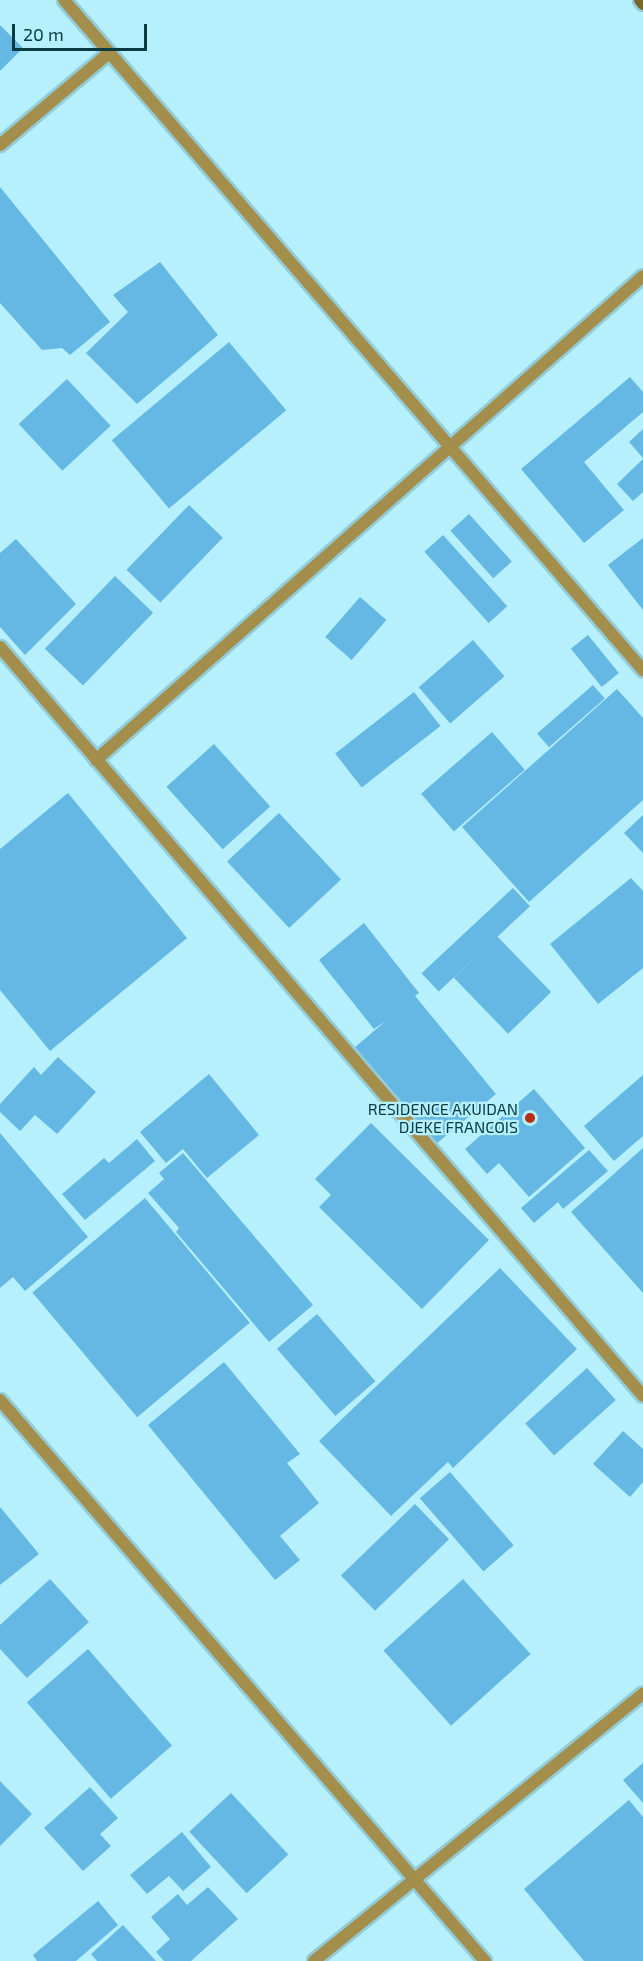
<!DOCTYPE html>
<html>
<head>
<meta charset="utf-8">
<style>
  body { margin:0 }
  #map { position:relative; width:643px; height:1961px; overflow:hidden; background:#b5f0fc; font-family:"Exo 2",sans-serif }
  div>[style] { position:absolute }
  .building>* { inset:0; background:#64b8e3; transform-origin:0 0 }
  .roads { filter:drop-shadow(2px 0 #93ccd7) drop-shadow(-2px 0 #93ccd7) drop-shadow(0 2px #93ccd7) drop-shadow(0 -2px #93ccd7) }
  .minor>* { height:12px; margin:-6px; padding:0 6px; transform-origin:6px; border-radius:6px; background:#a38e4b }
  .secondary>* { height:12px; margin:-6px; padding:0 6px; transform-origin:6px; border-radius:6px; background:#78662a }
  .dots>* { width:16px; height:16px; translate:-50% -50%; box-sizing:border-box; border:3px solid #b5f0fc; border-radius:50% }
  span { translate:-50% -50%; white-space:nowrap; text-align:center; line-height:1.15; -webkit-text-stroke:4.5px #b5f0fc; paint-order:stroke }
  .poi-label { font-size:16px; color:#0a3b43 }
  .right { translate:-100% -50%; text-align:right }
  .scale { position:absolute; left:12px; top:24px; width:135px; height:27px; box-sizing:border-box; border:3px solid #0a3b43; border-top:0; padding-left:8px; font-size:18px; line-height:21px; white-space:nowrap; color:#0a3b43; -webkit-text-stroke:4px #b5f0fc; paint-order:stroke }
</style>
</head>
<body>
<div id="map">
  <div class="building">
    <div style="clip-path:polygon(0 25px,23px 48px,0 71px)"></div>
    <div style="clip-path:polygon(0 187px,110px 322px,70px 355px,62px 348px,42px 350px,0 303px)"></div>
    <div style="clip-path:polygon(160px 262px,218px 335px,137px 404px,86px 353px,128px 312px,113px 295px)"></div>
    <div style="left:229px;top:342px;width:89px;height:153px;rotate:50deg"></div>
    <div style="clip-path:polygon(630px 377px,643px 392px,643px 412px,584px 462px,624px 510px,584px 543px,521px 469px)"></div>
    <div style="left:67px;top:379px;width:64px;height:66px;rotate:47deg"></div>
    <div style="clip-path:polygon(643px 429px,643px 458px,629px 442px)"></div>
    <div style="clip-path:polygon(643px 459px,643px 492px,633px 501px,617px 484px)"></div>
    <div style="left:189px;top:505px;width:47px;height:90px;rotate:44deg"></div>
    <div style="left:469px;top:514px;width:64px;height:25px;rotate:48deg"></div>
    <div style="left:443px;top:535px;width:96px;height:25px;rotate:48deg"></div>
    <div style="clip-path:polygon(643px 538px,643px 610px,608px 565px)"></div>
    <div style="clip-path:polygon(16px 539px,76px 604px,25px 655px,0 627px,0 553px)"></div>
    <div style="left:115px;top:576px;width:53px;height:101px;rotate:44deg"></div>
    <div style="left:360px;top:597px;width:35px;height:53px;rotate:41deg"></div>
    <div style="left:588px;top:635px;width:49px;height:22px;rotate:51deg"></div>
    <div style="left:473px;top:640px;width:48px;height:72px;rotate:49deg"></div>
    <div style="left:593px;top:685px;width:18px;height:74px;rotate:49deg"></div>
    <div style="clip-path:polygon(617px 689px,643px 718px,643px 800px,529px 902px,462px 827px)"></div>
    <div style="left:414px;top:692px;width:43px;height:100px;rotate:52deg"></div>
    <div style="left:492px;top:732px;width:50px;height:94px;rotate:49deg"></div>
    <div style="left:214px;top:744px;width:84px;height:64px;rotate:48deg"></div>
    <div style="clip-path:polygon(68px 793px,187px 938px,50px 1051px,0 990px,0 849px)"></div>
    <div style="left:279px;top:813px;width:91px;height:71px;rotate:47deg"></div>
    <div style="clip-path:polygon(643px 815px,643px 853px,624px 833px)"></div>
    <div style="clip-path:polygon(631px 878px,643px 891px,643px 968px,598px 1004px,550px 944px)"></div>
    <div style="left:513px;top:888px;width:25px;height:125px;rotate:47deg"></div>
    <div style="clip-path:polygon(364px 923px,419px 993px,415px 996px,496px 1094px,436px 1144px,355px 1047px,386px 1021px,374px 1029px,319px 960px)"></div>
    <div style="left:497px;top:936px;width:78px;height:60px;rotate:46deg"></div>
    <div style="clip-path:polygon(58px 1057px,96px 1092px,57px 1134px,35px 1115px,20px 1131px,0 1112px,0 1104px,34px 1067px,41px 1075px)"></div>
    <div style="clip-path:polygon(209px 1074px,259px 1135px,207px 1178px,183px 1149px,166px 1163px,140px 1132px)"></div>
    <div style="clip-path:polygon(643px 1075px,643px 1136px,614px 1161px,584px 1126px)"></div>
    <div style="clip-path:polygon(534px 1089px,585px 1148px,529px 1197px,499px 1163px,487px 1174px,465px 1149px)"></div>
    <div style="clip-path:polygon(371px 1123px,489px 1240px,422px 1309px,319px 1207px,331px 1195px,315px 1179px)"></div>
    <div style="clip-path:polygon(0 1133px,88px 1237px,25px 1291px,13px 1277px,0 1288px)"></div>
    <div style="clip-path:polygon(137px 1139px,155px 1161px,85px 1220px,62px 1194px,104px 1158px,109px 1163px)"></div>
    <div style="clip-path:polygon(643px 1148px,643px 1293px,571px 1212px)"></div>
    <div style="clip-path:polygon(589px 1150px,608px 1171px,563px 1209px,558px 1202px,534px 1223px,521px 1208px)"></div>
    <div style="clip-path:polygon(183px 1153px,313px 1305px,269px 1342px,176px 1232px,179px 1228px,148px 1193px,164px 1179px,159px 1173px)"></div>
    <div style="left:145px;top:1198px;width:163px;height:147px;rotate:50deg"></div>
    <div style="clip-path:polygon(500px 1268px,577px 1349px,453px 1468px,448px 1462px,391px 1516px,319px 1441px)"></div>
    <div style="left:317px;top:1314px;width:89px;height:53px;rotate:49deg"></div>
    <div style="clip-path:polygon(224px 1362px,300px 1454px,287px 1463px,319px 1503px,280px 1536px,300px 1560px,275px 1580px,148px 1425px)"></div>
    <div style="left:587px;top:1368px;width:43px;height:83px;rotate:48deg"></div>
    <div style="clip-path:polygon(623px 1431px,643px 1449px,643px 1482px,630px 1497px,593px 1464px)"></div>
    <div style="left:450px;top:1472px;width:97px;height:40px;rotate:49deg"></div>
    <div style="left:415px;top:1504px;width:49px;height:103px;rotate:46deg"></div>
    <div style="clip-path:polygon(0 1507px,39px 1554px,0 1585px)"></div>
    <div style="clip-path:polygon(50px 1579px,89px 1622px,27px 1678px,0 1649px,0 1625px)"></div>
    <div style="left:463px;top:1579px;width:101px;height:107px;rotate:48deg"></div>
    <div style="left:88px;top:1649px;width:128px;height:81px;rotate:49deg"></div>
    <div style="clip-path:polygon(643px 1763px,643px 1803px,623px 1780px)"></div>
    <div style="clip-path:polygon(0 1781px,32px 1814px,0 1846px)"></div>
    <div style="clip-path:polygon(90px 1787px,118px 1818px,100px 1834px,111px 1846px,83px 1871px,44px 1828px)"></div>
    <div style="left:231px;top:1793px;width:84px;height:57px;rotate:47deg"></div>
    <div style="clip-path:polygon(629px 1800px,643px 1817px,643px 1961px,584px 1961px,524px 1889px)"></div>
    <div style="clip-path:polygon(182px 1832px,211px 1867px,183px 1891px,169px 1876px,147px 1894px,130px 1875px)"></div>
    <div style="clip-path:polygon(208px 1887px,238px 1919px,191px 1961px,164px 1961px,156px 1952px,170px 1939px,151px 1917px,178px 1894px,187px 1905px)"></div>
    <div style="clip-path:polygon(98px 1901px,118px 1925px,76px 1961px,37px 1961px,33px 1955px)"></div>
    <div style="clip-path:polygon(123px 1925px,156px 1961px,97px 1961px,91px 1954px)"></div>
  </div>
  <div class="roads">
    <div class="minor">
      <div style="left:64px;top:0;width:886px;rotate:49.17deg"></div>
      <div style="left:0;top:145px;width:143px;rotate:-40.2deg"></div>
      <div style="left:0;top:647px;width:987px;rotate:49.35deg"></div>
      <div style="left:96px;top:760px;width:730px;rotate:-41.5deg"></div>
      <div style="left:0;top:1400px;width:742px;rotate:49.16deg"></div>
      <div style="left:314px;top:1961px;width:424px;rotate:-39.1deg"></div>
    </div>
    <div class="secondary">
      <div style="left:640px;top:0;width:5px;rotate:53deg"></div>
    </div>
  </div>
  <div class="dots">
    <div style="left:530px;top:1118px;background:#b82d12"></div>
  </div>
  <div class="poi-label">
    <span class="right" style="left:518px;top:1118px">RESIDENCE AKUIDAN<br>DJEKE FRANCOIS</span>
  </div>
  <div class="scale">20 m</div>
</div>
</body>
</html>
